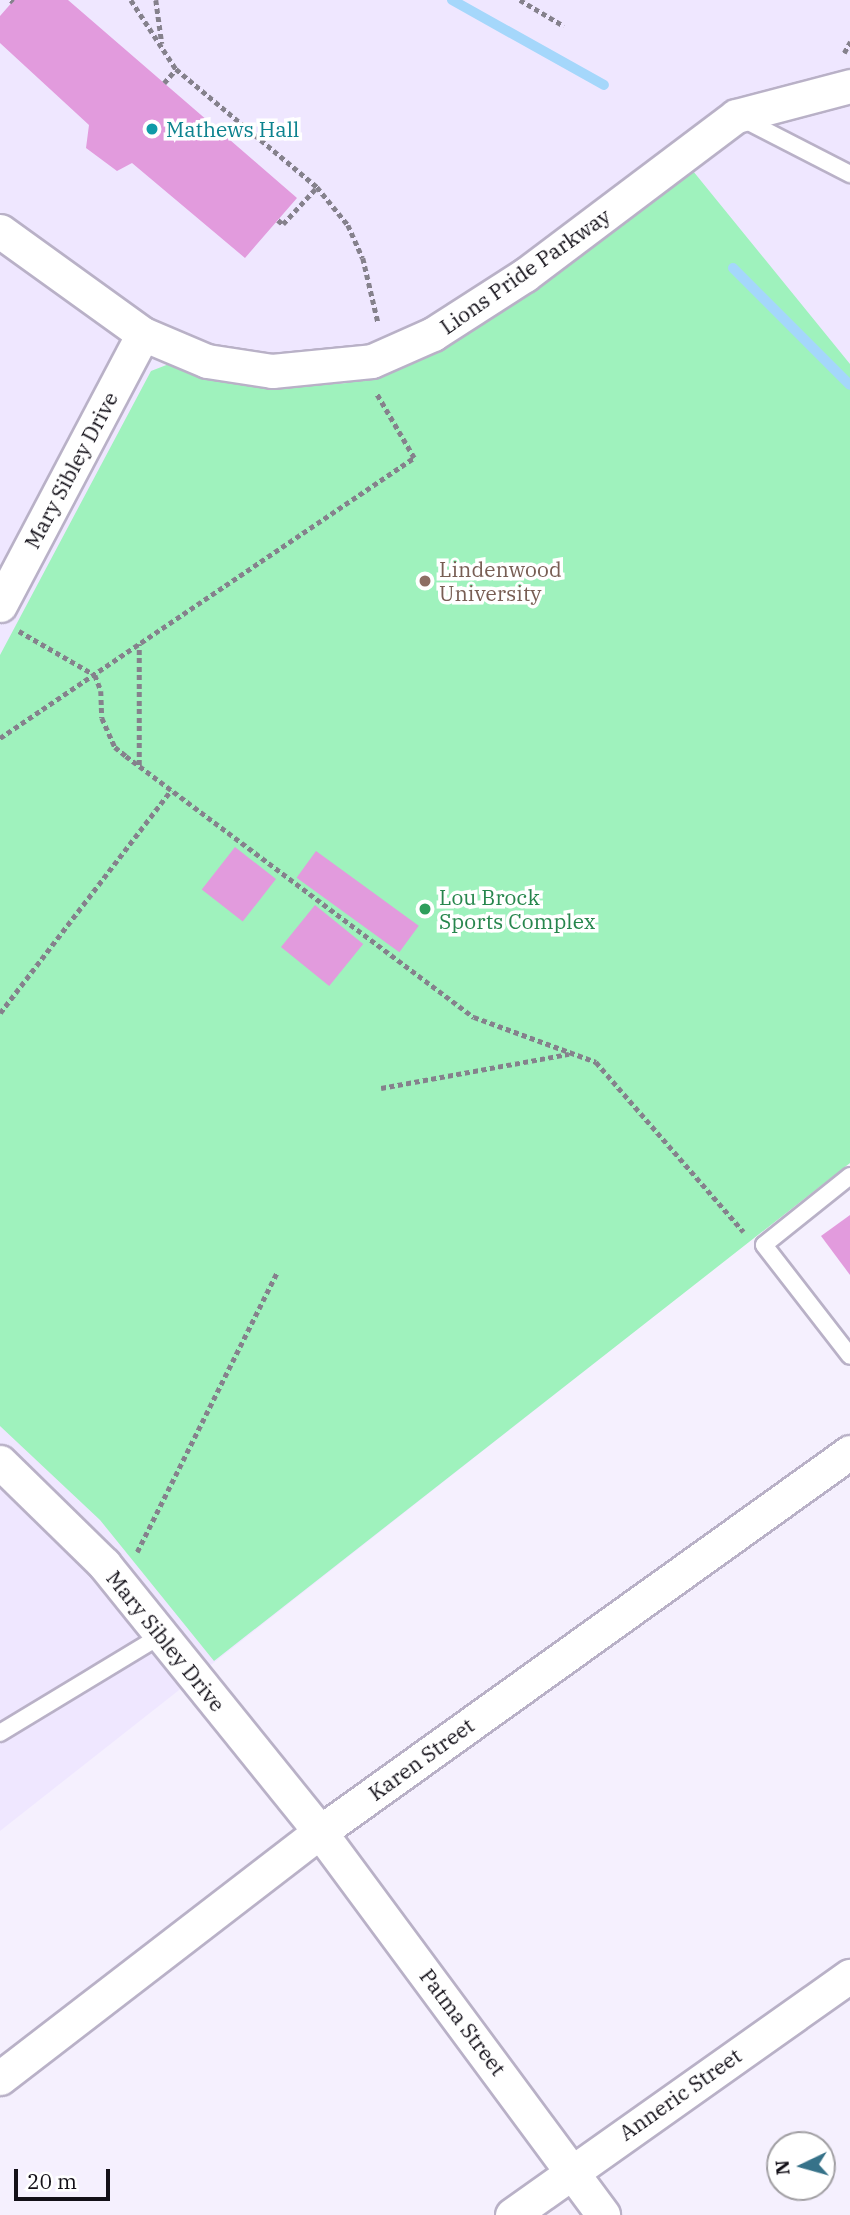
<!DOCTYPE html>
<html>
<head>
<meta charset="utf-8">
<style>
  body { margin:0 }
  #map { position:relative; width:850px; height:2215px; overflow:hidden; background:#f5f0fe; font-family:"IBM Plex Serif",serif }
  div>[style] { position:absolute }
  .built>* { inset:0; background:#efe7ff }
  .green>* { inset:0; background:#9ff2bd }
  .stream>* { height:10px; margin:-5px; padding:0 5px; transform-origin:5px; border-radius:5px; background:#a5d7fb }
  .building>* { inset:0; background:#e29bdd; transform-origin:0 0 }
  .path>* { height:4.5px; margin-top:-2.25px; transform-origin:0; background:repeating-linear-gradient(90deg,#85818c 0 5px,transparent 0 8.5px) }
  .roads { filter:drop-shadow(2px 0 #b9b1c7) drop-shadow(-2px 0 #b9b1c7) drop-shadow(0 2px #b9b1c7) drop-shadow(0 -2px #b9b1c7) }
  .lane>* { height:16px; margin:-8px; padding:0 8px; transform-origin:8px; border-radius:8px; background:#fff }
  .street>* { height:33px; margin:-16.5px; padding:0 16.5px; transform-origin:16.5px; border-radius:16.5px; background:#fff }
  .dots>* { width:19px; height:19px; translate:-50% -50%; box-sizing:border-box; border:4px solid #fff; border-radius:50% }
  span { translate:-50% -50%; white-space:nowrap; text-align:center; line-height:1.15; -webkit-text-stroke:7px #fff; paint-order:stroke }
  .culture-label { font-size:21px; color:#0d838f }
  .left { translate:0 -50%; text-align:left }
  .street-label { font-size:21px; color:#131018 }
  .education-label { font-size:21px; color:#785e54 }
  .leisure-label { font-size:21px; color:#27864d }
  .north { position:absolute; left:766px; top:2131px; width:70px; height:70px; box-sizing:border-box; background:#fff; border:2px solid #a19fa3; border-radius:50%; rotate:265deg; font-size:19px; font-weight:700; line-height:28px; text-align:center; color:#131018 }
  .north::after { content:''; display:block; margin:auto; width:24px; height:32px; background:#367289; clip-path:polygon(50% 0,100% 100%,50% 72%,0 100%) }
  .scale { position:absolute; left:14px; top:2169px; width:96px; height:32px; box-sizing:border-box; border:4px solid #131018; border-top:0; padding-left:9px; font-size:21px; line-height:24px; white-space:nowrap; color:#131018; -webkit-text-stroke:5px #fff; paint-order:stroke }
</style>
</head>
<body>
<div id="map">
  <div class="built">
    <div style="clip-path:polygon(0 0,850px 0,850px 1162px,0 1831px)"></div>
  </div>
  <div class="green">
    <div style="clip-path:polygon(693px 171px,850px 364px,850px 1163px,214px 1661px,100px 1520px,0 1426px,0 655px,151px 371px,169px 364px,223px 378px,292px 387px,347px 383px,412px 361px,438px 350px,500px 311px)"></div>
  </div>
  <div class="stream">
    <div style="left:452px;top:0;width:174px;rotate:29.2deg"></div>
    <div style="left:733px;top:268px;width:165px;rotate:45deg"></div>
  </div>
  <div class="building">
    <div style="clip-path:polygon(14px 0,68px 0,297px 198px,245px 258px,132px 163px,117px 171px,86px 148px,89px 125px,0 43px,0 16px)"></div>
    <div style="left:235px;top:847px;width:52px;height:54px;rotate:38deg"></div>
    <div style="left:316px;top:851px;width:127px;height:33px;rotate:36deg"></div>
    <div style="left:315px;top:905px;width:62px;height:54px;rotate:39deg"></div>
    <div style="clip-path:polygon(850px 1215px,850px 1275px,821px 1236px)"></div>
  </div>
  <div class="path">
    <div style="left:11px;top:0;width:3px;rotate:45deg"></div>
    <div style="left:131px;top:0;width:82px;rotate:56.9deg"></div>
    <div style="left:156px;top:0;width:44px;rotate:82.2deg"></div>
    <div style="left:520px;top:0;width:51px;rotate:30.6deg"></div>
    <div style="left:844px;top:53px;width:13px;rotate:-61deg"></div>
    <div style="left:164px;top:83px;width:18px;rotate:-49deg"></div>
    <div style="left:176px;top:69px;width:184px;rotate:39.9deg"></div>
    <div style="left:278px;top:220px;width:6px;rotate:39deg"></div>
    <div style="left:283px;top:224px;width:50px;rotate:-47.4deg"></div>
    <div style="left:317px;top:187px;width:49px;rotate:50.8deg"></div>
    <div style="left:348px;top:225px;width:36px;rotate:66deg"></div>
    <div style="left:363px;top:258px;width:66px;rotate:76.8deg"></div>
    <div style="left:19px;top:631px;width:88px;rotate:30.1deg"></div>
    <div style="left:95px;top:675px;width:17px;rotate:69deg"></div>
    <div style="left:101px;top:691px;width:27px;rotate:88deg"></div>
    <div style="left:102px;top:718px;width:32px;rotate:66deg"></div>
    <div style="left:115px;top:747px;width:14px;rotate:39deg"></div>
    <div style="left:126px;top:756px;width:435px;rotate:36.9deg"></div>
    <div style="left:474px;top:1017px;width:130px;rotate:20.2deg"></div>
    <div style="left:596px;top:1062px;width:225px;rotate:49deg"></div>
    <div style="left:0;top:738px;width:500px;rotate:-34.1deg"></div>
    <div style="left:414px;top:458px;width:75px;rotate:-120.3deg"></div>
    <div style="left:139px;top:765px;width:121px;rotate:-90deg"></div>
    <div style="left:0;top:1013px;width:281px;rotate:-52.5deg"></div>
    <div style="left:381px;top:1088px;width:191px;rotate:-10.3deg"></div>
    <div style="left:137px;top:1552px;width:313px;rotate:-63.4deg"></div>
  </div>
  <div class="roads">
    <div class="lane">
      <div style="left:741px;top:118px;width:123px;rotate:27.2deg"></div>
      <div style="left:850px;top:1176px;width:110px;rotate:141.3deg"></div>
      <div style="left:764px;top:1245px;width:140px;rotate:52.2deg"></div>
      <div style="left:0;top:1733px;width:187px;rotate:-31.2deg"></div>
    </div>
    <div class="street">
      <div style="left:0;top:231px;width:176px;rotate:35.8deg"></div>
      <div style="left:143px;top:334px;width:69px;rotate:22.9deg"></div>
      <div style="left:207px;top:361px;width:66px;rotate:8.7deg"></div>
      <div style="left:272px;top:371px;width:100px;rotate:-5.7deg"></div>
      <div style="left:372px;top:361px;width:67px;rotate:-23.9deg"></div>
      <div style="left:433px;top:334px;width:109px;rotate:-32.7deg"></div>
      <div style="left:525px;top:275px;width:264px;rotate:-37deg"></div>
      <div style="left:736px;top:116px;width:118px;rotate:-14.7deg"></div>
      <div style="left:0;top:605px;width:306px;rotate:-62.2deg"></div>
      <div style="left:0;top:1462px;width:146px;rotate:44.4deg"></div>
      <div style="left:104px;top:1564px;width:344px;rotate:51.1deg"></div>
      <div style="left:320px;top:1832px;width:476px;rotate:53.5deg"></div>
      <div style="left:0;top:2078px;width:404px;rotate:-37.6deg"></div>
      <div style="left:320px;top:1832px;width:652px;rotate:-35.64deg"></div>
      <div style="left:512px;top:2215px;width:414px;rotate:-35.3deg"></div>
    </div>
  </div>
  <div class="dots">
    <div style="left:152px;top:129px;background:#0f9aa8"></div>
    <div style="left:425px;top:581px;background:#8d6e63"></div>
    <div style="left:425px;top:909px;background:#2e9e5b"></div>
  </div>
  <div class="culture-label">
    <span class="left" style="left:166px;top:129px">Mathews Hall</span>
  </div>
  <div class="street-label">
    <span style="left:525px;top:271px;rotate:-35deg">Lions Pride Parkway</span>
    <span style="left:71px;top:470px;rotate:-62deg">Mary Sibley Drive</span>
    <span style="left:166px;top:1641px;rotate:51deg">Mary Sibley Drive</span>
    <span style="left:421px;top:1759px;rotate:-36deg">Karen Street</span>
    <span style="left:463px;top:2022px;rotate:53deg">Patma Street</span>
    <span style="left:680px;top:2094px;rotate:-35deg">Anneric Street</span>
  </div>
  <div class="education-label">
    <span class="left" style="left:439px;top:581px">Lindenwood<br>University</span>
  </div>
  <div class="leisure-label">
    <span class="left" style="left:439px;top:909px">Lou Brock<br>Sports Complex</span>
  </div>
  <div class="north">N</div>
  <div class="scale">20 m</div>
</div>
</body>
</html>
